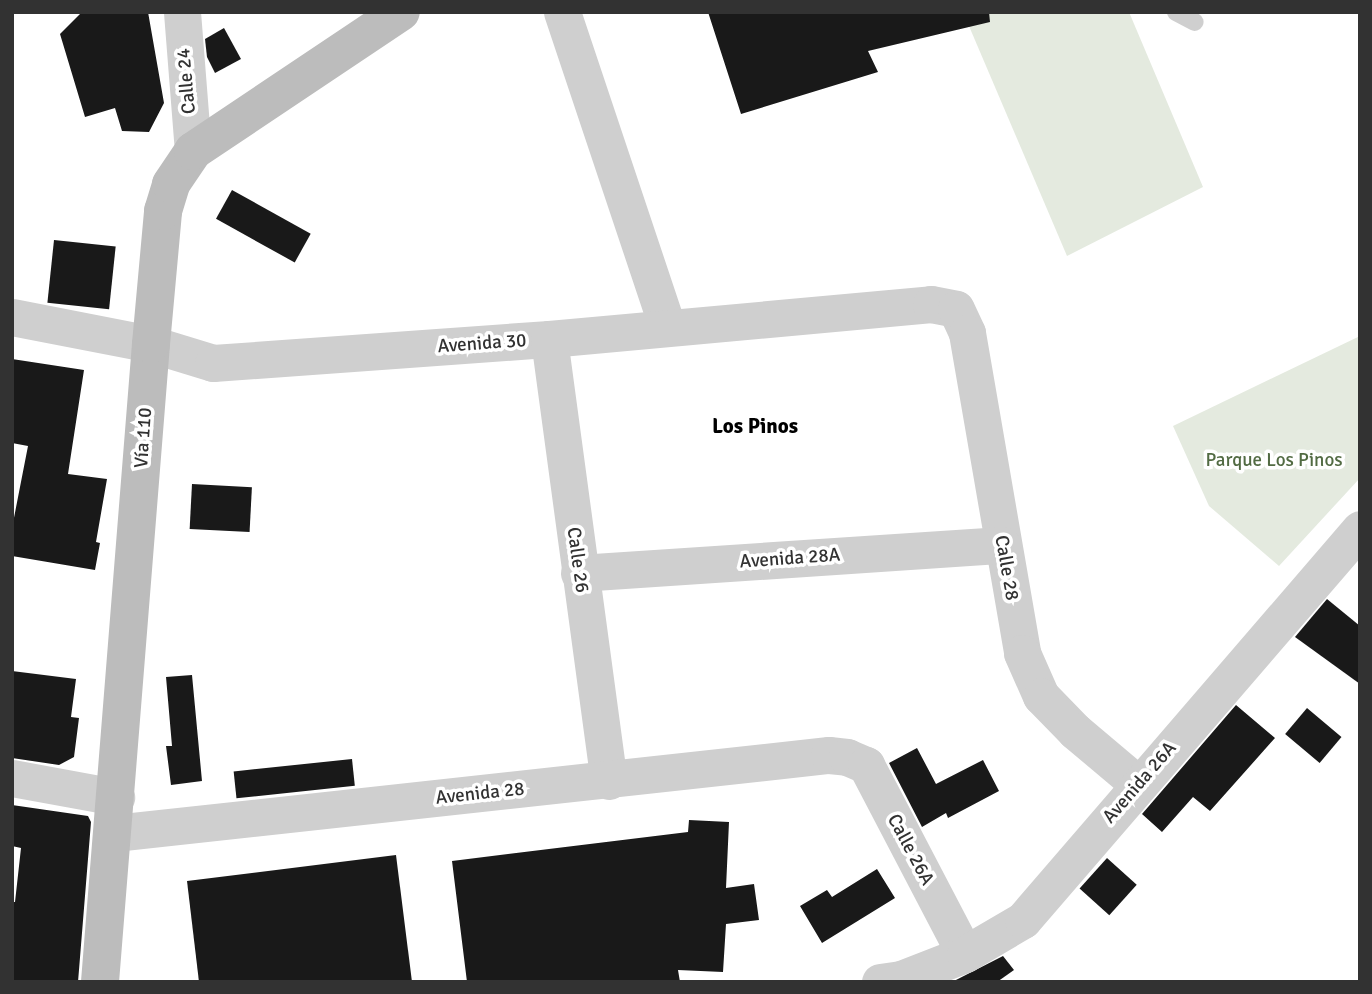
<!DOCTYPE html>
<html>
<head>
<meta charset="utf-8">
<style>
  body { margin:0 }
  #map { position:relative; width:1372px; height:994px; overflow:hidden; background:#fff; font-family:Signika,sans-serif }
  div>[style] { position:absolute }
  .green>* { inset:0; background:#e4eadf }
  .building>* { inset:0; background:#191919; transform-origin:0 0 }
  .service>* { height:18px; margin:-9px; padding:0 9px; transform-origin:9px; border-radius:9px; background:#cfcfcf }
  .minor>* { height:37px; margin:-18.5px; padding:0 18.5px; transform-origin:18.5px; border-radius:18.5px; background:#cfcfcf }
  .secondary>* { height:38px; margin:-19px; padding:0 19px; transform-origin:19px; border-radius:19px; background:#bcbcbc }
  span { translate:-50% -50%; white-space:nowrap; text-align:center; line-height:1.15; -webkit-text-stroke:7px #fff; paint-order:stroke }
  .street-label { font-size:19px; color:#323232 }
  .park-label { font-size:19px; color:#526b43 }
  .neighbourhood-label { font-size:21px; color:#000; font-weight:700 }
  .frame { position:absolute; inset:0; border:14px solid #323232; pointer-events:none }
</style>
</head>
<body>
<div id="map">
  <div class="green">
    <div style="clip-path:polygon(963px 12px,1129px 12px,1203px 187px,1067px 256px)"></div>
    <div style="clip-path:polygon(1360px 336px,1360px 478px,1279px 566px,1209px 506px,1173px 426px)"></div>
  </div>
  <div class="building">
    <div style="clip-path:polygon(82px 12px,148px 12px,164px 103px,149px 132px,122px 131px,115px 108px,85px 117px,60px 34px)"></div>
    <div style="clip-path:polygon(708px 12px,989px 12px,990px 22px,868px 51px,878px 72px,741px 114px)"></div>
    <div style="clip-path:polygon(224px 28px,241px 59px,215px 73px,207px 57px,205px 39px)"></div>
    <div style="left:232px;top:190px;width:90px;height:33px;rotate:29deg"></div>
    <div style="left:54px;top:240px;width:62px;height:63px;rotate:6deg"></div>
    <div style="clip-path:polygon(12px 359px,84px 370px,68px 474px,107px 479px,96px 542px,100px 543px,95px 570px,12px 556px,12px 528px,28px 446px,12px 443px)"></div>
    <div style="left:192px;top:484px;width:60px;height:45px;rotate:3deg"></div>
    <div style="clip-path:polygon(1327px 599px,1360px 626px,1360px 684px,1295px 637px)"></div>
    <div style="clip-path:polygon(12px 671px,76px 679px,71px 717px,79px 718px,74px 757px,59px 765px,12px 758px)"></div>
    <div style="clip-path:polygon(192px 675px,202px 781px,171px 785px,166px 746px,172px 746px,166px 677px)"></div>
    <div style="clip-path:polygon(1236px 705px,1275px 738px,1210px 811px,1193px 797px,1162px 832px,1142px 814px)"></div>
    <div style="left:1307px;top:708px;width:45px;height:34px;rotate:40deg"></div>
    <div style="clip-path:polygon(917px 748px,936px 784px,983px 760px,999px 791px,948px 818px,946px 813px,922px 827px,889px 763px)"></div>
    <div style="left:352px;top:759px;width:27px;height:119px;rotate:84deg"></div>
    <div style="clip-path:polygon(12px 805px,88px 816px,91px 822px,78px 982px,12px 982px,12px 902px,15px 902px,21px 848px,12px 846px)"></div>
    <div style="clip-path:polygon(689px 820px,729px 822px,726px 888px,754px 884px,759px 920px,726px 924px,723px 972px,678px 970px,680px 982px,467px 982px,452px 861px,688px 832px)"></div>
    <div style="clip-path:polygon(396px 855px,412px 982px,199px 982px,187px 881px)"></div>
    <div style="left:1107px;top:858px;width:40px;height:41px;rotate:42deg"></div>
    <div style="clip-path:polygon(877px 869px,895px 898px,822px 943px,800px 906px,827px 890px,832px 897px)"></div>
    <div style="clip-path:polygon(1003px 956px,1014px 970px,997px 982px,952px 982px)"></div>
  </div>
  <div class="service">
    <div style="left:1176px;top:12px;width:21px;rotate:28deg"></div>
  </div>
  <div class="minor">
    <div style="left:182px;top:12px;width:139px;rotate:85.5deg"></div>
    <div style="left:562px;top:12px;width:333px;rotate:71.5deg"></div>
    <div style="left:12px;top:317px;width:142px;rotate:11deg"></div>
    <div style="left:151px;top:344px;width:65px;rotate:17deg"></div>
    <div style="left:213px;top:363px;width:337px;rotate:-4.1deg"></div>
    <div style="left:549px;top:339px;width:384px;rotate:-5.2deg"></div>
    <div style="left:931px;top:304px;width:25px;rotate:11deg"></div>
    <div style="left:956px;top:309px;width:26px;rotate:65deg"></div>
    <div style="left:967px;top:333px;width:325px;rotate:80.2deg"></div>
    <div style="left:1022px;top:653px;width:47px;rotate:66.2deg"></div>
    <div style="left:1041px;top:696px;width:49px;rotate:45.8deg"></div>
    <div style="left:1075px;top:731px;width:82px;rotate:40.1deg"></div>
    <div style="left:549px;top:339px;width:446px;rotate:82.3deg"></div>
    <div style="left:579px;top:573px;width:424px;rotate:-3.8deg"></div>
    <div style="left:12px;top:778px;width:106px;rotate:10.4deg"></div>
    <div style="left:114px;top:833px;width:719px;rotate:-6.23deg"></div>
    <div style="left:829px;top:755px;width:18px;rotate:6deg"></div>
    <div style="left:847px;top:757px;width:21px;rotate:23deg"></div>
    <div style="left:866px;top:765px;width:213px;rotate:62.4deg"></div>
    <div style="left:880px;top:982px;width:21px;rotate:-8deg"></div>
    <div style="left:901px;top:979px;width:69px;rotate:-21.3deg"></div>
    <div style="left:965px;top:954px;width:67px;rotate:-30.4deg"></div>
    <div style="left:1023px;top:920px;width:516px;rotate:-49.24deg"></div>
  </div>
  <div class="secondary">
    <div style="left:100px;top:982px;width:640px;rotate:-85.43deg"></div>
    <div style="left:151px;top:344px;width:134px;rotate:-84.8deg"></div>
    <div style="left:163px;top:211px;width:28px;rotate:-73deg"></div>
    <div style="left:171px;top:184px;width:40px;rotate:-56deg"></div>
    <div style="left:193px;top:151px;width:250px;rotate:-33.8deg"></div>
  </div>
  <div class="street-label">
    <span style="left:187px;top:81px;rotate:-95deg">Calle 24</span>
    <span style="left:482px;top:344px;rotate:-4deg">Avenida 30</span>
    <span style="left:144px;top:438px;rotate:-86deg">Vía 110</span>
    <span style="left:790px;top:559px;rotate:-4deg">Avenida 28A</span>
    <span style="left:577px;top:560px;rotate:82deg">Calle 26</span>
    <span style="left:1006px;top:568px;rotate:80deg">Calle 28</span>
    <span style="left:1140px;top:783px;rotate:-49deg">Avenida 26A</span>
    <span style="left:480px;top:794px;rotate:-6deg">Avenida 28</span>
    <span style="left:910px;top:850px;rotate:62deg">Calle 26A</span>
  </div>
  <div class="park-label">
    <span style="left:1274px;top:461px">Parque Los Pinos</span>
  </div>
  <div class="neighbourhood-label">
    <span style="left:755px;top:426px">Los Pinos</span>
  </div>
  <div class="frame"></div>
</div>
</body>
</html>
